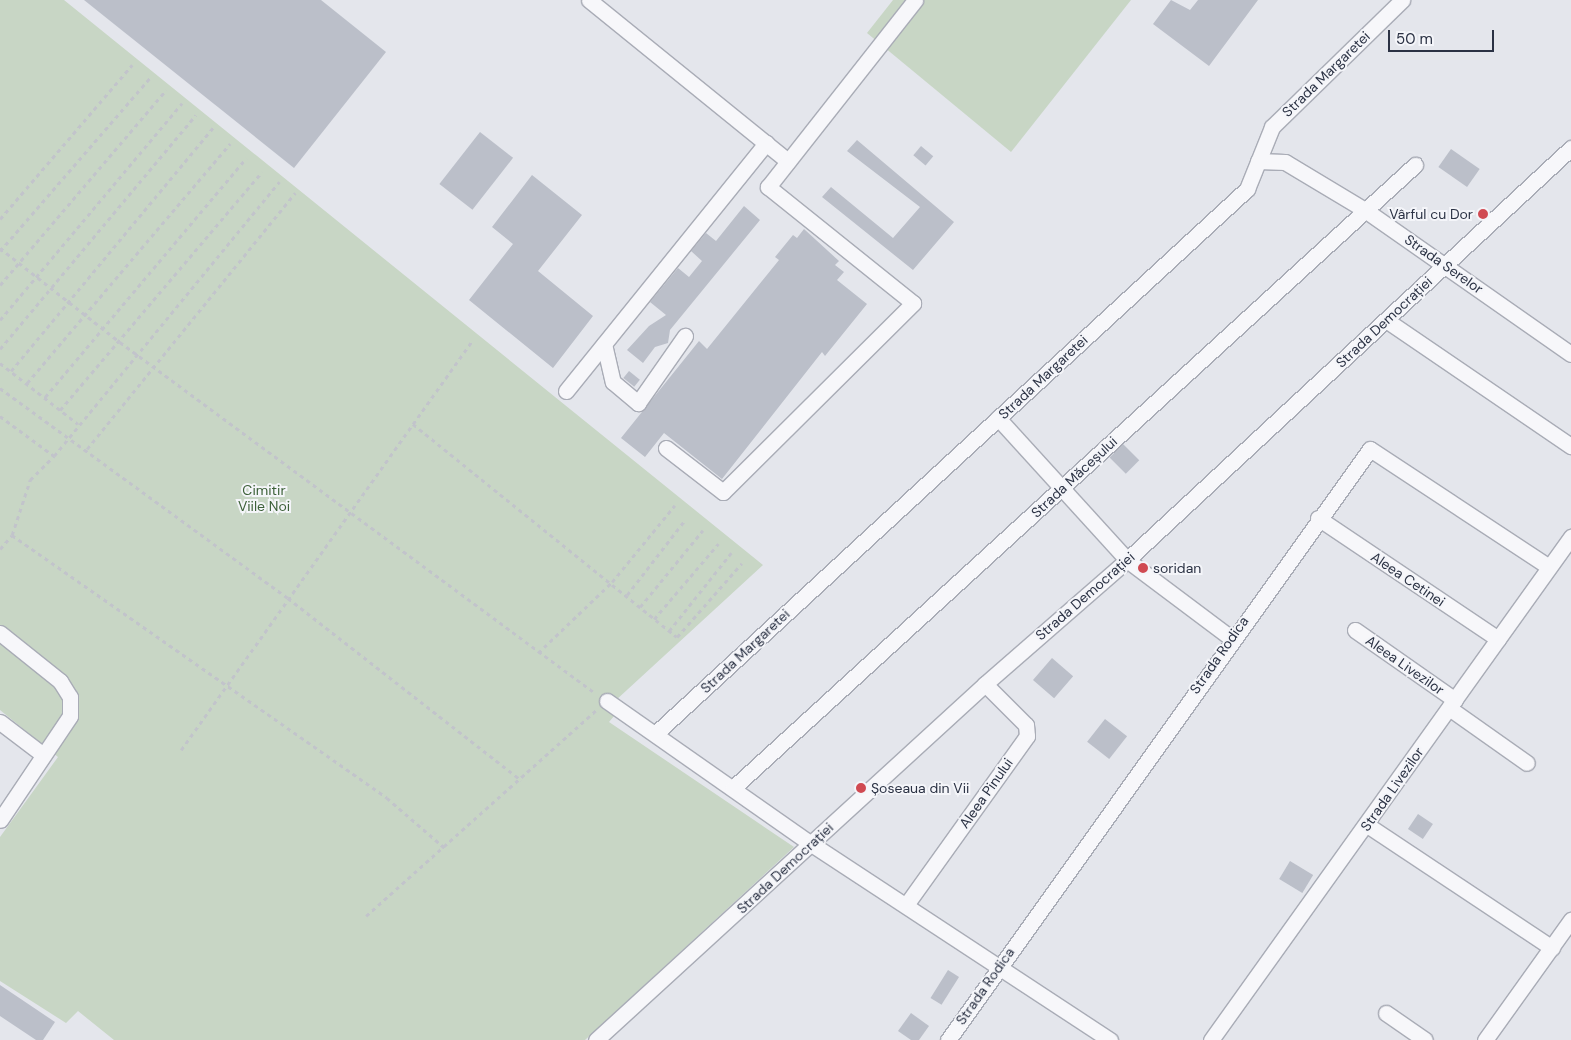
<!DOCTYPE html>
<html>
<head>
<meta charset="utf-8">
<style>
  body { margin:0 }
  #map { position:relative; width:1571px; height:1040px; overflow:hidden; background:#e4e6ec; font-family:"DM Sans",sans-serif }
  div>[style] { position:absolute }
  .green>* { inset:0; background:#c8d6c5 }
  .building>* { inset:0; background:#bbbfc9; transform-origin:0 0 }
  .path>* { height:2.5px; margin-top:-1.25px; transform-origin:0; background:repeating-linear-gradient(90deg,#c2c4cb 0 4px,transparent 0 8px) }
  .roads { filter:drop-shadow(1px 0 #a9acb6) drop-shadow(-1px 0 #a9acb6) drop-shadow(0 1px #a9acb6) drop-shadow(0 -1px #a9acb6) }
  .minor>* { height:15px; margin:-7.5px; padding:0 7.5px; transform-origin:7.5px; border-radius:7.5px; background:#f7f7fa }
  .dots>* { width:14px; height:14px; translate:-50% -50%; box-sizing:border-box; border:2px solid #f4f5f9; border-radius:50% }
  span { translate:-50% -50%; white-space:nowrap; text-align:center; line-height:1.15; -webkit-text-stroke:4px #f4f5f9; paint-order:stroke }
  .street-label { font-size:14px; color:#2b3244 }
  .poi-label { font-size:14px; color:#2b3244 }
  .right { translate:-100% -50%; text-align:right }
  .left { translate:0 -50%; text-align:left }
  .park-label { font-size:14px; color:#3c6038 }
  .scale { position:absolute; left:1388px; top:30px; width:106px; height:22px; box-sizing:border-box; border:2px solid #2b3244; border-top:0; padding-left:6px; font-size:15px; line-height:18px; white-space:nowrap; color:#2b3244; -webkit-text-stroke:4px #f4f5f9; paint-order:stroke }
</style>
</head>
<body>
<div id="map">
  <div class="green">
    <div style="clip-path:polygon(0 0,64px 0,763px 565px,615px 701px,620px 709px,609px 722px,794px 847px,585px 1040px,114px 1040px,78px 1011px,66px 1023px,0 981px,0 837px,58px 757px,0 710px)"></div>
    <div style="clip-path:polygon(893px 0,1131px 0,1011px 152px,867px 33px)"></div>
  </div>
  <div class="building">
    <div style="clip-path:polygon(84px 0,321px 0,386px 52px,294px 168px)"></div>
    <div style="clip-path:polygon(1171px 0,1190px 10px,1198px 0,1258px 0,1209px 66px,1153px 24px)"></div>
    <div style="left:480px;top:132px;width:42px;height:66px;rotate:38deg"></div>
    <div style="clip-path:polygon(857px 140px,954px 222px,913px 270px,822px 197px,831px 187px,893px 238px,920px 207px,847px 151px)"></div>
    <div style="left:921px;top:146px;width:16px;height:12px;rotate:40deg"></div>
    <div style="left:1451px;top:149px;width:35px;height:22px;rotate:35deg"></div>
    <div style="clip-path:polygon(532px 175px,582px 215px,538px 271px,593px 316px,553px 368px,469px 300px,513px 244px,492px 227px)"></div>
    <div style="clip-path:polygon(744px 206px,760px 220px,670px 330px,668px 343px,655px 347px,643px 363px,627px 350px,649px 326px,666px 315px,650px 302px,678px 268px,689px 277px,702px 261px,691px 251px,706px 233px,716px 241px)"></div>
    <div style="clip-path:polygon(804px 229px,839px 261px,835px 265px,844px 272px,837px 280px,867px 304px,825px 356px,822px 352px,722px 479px,664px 433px,645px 457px,621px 438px,699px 341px,707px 349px,779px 260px,775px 257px,793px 235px,797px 238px)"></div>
    <div style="left:629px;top:371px;width:14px;height:9px;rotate:39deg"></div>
    <div style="left:1123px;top:444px;width:23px;height:19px;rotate:45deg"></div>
    <div style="left:1052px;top:658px;width:28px;height:29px;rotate:41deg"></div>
    <div style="left:1105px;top:719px;width:28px;height:29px;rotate:38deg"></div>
    <div style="left:1418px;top:814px;width:18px;height:18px;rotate:34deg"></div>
    <div style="left:1290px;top:861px;width:27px;height:21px;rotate:31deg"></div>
    <div style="left:948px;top:970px;width:13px;height:33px;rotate:32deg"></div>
    <div style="clip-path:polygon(0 985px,55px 1022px,43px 1040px,36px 1040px,0 1016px)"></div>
    <div style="clip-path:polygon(911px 1013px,929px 1026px,919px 1040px,911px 1040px,898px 1031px)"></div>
  </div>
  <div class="path">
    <div style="left:0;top:219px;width:203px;rotate:-49.4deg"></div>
    <div style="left:0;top:248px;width:152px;rotate:38.1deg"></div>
    <div style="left:120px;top:342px;width:591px;rotate:36.46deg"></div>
    <div style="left:0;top:251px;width:229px;rotate:-49.1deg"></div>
    <div style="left:0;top:285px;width:256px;rotate:-49.6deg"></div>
    <div style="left:0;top:320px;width:283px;rotate:-50deg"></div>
    <div style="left:0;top:349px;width:305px;rotate:-50.1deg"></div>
    <div style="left:0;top:363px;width:99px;rotate:38deg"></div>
    <div style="left:11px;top:371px;width:316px;rotate:-50.3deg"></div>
    <div style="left:27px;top:383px;width:314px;rotate:-49.7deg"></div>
    <div style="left:0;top:388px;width:356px;rotate:36.1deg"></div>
    <div style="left:288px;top:598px;width:296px;rotate:38deg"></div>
    <div style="left:45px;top:397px;width:312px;rotate:-49.9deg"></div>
    <div style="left:60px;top:410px;width:312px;rotate:-49.7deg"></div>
    <div style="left:0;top:416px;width:67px;rotate:36.5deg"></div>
    <div style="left:413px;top:424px;width:339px;rotate:38.9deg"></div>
    <div style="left:677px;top:637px;width:98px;rotate:-48.7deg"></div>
    <div style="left:87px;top:449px;width:330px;rotate:-50.9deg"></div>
    <div style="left:12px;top:535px;width:458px;rotate:35deg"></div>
    <div style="left:387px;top:798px;width:77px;rotate:40.8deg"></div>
    <div style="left:0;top:549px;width:18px;rotate:-49deg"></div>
    <div style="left:12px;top:535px;width:58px;rotate:-71.9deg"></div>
    <div style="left:30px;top:480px;width:34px;rotate:-45deg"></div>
    <div style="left:54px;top:456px;width:355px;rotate:-50.6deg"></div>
    <div style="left:627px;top:595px;width:95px;rotate:-52.3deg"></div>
    <div style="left:640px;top:607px;width:99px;rotate:-50.7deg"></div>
    <div style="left:654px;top:619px;width:99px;rotate:-49.5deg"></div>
    <div style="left:669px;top:631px;width:100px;rotate:-51.5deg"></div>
    <div style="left:538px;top:653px;width:103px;rotate:-43.8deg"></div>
    <div style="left:612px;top:582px;width:99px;rotate:-50.7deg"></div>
    <div style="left:181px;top:750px;width:502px;rotate:-54.57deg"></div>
    <div style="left:366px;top:916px;width:309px;rotate:-41.8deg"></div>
  </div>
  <div class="roads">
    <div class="minor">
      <div style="left:589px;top:0;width:256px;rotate:39deg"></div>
      <div style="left:1258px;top:161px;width:27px;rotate:2deg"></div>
      <div style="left:1285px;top:162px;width:93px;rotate:31deg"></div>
      <div style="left:1365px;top:210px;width:251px;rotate:35deg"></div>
      <div style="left:1386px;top:320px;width:224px;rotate:34.3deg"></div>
      <div style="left:604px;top:344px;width:39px;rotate:77deg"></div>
      <div style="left:613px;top:382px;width:33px;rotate:40deg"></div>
      <div style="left:638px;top:403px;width:82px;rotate:-55deg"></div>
      <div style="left:566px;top:391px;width:319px;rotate:-51.1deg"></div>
      <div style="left:998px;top:418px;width:192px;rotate:47.7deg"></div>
      <div style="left:1127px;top:560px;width:130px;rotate:36.9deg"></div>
      <div style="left:666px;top:448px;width:72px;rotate:37.7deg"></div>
      <div style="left:723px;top:492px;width:268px;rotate:-44.8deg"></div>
      <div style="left:913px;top:303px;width:186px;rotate:-141.3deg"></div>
      <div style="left:768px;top:187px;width:238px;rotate:-51.8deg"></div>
      <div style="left:1318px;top:518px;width:217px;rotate:33.9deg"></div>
      <div style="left:1355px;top:630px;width:122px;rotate:35deg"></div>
      <div style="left:0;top:633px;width:77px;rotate:38.7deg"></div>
      <div style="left:60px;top:681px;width:19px;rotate:58deg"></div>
      <div style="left:70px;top:697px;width:19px;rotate:90deg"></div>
      <div style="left:70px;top:716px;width:125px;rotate:123.9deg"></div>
      <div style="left:607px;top:701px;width:248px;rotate:35deg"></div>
      <div style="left:810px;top:843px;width:359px;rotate:33.3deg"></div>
      <div style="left:1449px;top:708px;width:95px;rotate:35.2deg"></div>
      <div style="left:0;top:722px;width:53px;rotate:37.3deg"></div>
      <div style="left:655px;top:734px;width:805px;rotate:-42.63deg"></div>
      <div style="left:1247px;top:189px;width:67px;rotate:-68deg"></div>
      <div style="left:1272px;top:127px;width:182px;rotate:-44.3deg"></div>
      <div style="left:733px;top:788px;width:924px;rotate:-42.41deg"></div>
      <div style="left:1367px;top:825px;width:222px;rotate:33.6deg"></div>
      <div style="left:906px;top:905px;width:208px;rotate:-54.4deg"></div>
      <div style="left:1027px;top:736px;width:11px;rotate:-95deg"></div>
      <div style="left:1026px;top:725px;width:58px;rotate:-135deg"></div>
      <div style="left:1386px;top:1013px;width:47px;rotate:34.7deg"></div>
      <div style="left:596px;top:1040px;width:527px;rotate:-42.46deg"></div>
      <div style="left:985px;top:684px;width:189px;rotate:-41.1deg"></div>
      <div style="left:1127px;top:560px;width:606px;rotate:-42.86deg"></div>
      <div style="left:948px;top:1040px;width:726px;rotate:-54.47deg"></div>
      <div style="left:1370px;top:449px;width:214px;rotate:33.4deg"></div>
      <div style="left:1211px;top:1040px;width:619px;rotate:-54.41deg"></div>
      <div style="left:1485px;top:1040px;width:148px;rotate:-54.4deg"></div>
    </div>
  </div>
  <div class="dots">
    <div style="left:1483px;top:214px;background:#d04a52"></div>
    <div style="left:1143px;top:568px;background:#d04a52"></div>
    <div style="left:861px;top:788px;background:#d04a52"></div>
  </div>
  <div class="street-label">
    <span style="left:1326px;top:74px;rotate:-44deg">Strada Margaretei</span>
    <span style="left:1444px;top:264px;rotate:35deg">Strada Serelor</span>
    <span style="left:1384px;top:322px;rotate:-43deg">Strada Democrației</span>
    <span style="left:1043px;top:377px;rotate:-43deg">Strada Margaretei</span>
    <span style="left:1074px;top:477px;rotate:-43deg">Strada Măceșului</span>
    <span style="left:1408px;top:579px;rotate:34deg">Aleea Cetinei</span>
    <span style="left:1085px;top:596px;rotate:-41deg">Strada Democrației</span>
    <span style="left:745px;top:651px;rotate:-43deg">Strada Margaretei</span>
    <span style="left:1219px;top:655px;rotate:-55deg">Strada Rodica</span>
    <span style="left:1405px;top:665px;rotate:35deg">Aleea Livezilor</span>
    <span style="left:1392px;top:789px;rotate:-55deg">Strada Livezilor</span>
    <span style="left:986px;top:793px;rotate:-55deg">Aleea Pinului</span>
    <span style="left:785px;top:868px;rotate:-43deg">Strada Democrației</span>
    <span style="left:985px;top:986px;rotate:-55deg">Strada Rodica</span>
  </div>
  <div class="poi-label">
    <span class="right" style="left:1473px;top:214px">Vârful cu Dor</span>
    <span class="left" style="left:1153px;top:568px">soridan</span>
    <span class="left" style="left:871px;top:788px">Șoseaua din Vii</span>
  </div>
  <div class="park-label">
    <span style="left:264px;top:498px">Cimitir<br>Viile Noi</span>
  </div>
  <div class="scale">50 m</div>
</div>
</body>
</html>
